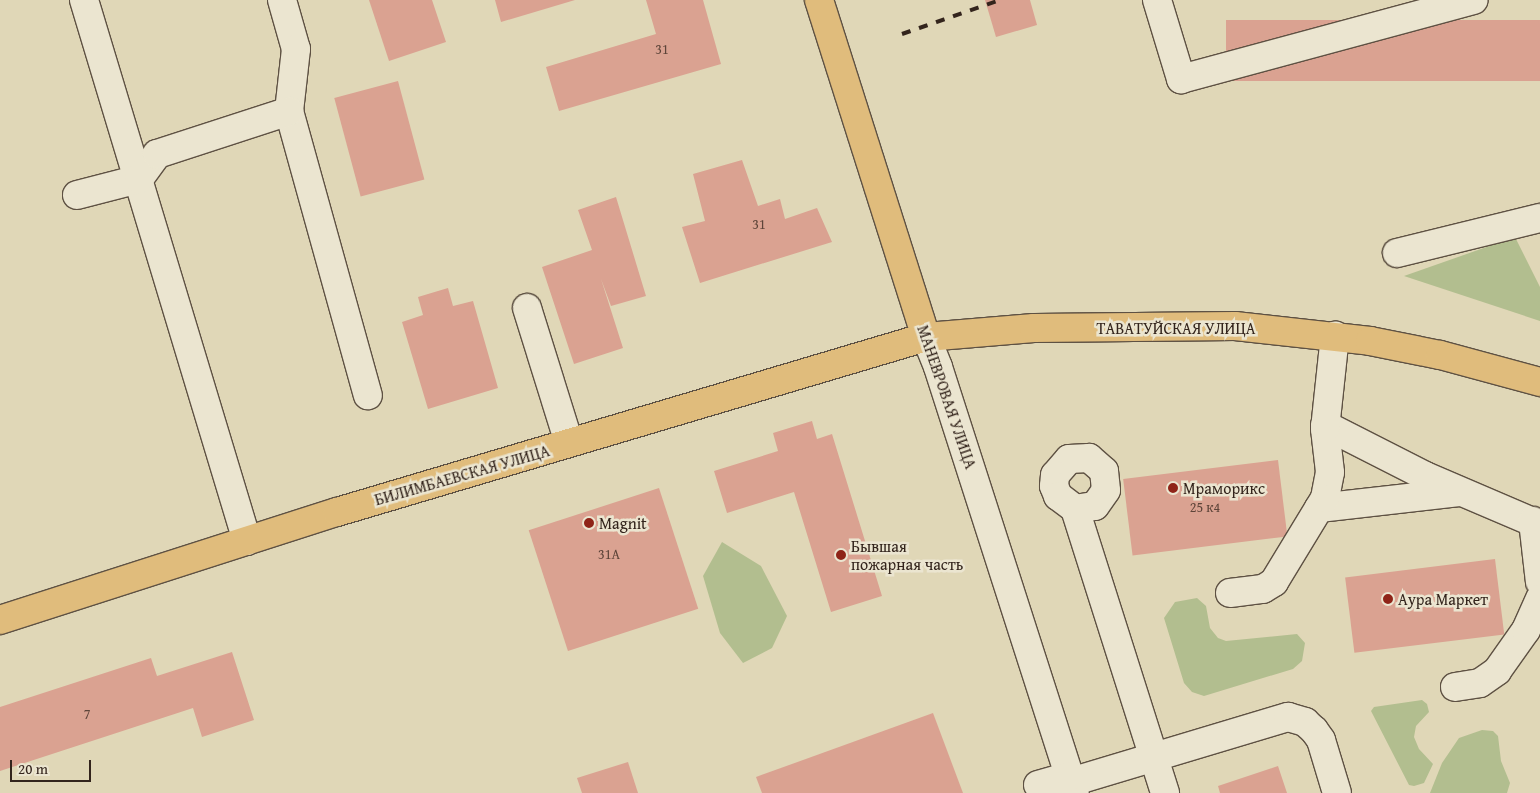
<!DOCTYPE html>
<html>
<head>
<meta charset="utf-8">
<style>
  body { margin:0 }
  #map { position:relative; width:1540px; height:793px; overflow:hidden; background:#e0d7b7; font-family:"Gentium Book Plus",serif }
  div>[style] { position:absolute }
  .green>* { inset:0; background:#b2be8f }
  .building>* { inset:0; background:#daa291; transform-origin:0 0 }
  .roads { filter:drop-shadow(1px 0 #5e5143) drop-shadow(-1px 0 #5e5143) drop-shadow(0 1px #5e5143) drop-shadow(0 -1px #5e5143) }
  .minor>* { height:28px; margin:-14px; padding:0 14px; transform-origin:14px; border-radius:14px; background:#ebe5d0 }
  .major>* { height:28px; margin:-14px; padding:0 14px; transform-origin:14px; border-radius:14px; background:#e0bc7c }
  .rail>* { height:4px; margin-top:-2px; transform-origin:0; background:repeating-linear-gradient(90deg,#33241c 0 9px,transparent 0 18px) }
  .dots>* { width:14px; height:14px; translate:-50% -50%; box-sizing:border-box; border:2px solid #ebe5d0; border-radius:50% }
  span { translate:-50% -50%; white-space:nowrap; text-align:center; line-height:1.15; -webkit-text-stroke:5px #ebe5d0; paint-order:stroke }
  .number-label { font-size:14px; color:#5d4439 }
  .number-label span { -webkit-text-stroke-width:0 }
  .street-label { font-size:16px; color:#33241c }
  .poi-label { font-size:16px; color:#33241c }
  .left { translate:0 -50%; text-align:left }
  .scale { position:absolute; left:10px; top:760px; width:81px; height:22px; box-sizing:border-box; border:2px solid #33241c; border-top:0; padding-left:6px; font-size:15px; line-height:18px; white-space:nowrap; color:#33241c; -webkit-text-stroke:4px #ebe5d0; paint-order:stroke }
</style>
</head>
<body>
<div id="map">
  <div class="green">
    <div style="clip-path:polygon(1515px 237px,1540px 287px,1540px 321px,1404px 276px)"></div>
    <div style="clip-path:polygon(722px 542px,761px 566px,787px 616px,772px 648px,743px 663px,720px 633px,703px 576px)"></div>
    <div style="clip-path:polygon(1197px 598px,1206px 606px,1210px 628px,1218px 638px,1226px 641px,1297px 634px,1305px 643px,1302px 661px,1293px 669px,1204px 696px,1192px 692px,1184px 683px,1164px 618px,1175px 602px)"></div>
    <div style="clip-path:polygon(1422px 700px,1427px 704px,1429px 712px,1416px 726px,1414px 737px,1419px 749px,1433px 764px,1424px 783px,1414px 786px,1409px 785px,1371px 711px,1374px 707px)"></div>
    <div style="clip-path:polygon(1482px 730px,1493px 731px,1498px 736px,1501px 761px,1510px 783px,1507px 793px,1430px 793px,1442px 763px,1459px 738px)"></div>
  </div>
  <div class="building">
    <div style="clip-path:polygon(369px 0,432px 0,446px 42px,389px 61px)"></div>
    <div style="clip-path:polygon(495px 0,575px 0,501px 22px)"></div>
    <div style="clip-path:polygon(646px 0,703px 0,721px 64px,559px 111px,546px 67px,656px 34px)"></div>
    <div style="clip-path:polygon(985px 0,1030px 0,1037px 25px,996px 37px)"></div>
    <div style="left:1540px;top:20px;width:61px;height:314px;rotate:90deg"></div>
    <div style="left:398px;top:81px;width:102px;height:66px;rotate:75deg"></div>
    <div style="clip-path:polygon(742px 160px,758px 206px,780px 199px,785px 219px,817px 208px,832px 242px,700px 283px,682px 227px,705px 221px,693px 174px)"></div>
    <div style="clip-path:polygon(616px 197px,646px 296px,611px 306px,601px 279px,623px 348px,574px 364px,542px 267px,592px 250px,578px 210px)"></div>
    <div style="clip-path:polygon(448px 288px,453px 306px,473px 301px,498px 388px,428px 409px,402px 322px,423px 315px,418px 297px)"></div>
    <div style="clip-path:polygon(812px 421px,817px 439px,832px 434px,882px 596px,831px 612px,794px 492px,727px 513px,714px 471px,778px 451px,773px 433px)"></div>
    <div style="left:1278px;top:460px;width:77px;height:156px;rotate:83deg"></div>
    <div style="left:659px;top:488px;width:127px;height:137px;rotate:72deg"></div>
    <div style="left:1495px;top:559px;width:76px;height:151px;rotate:83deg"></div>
    <div style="clip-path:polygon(232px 652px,254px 720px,202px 737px,193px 708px,0 771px,0 707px,151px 658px,157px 676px)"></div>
    <div style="clip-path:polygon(933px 713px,963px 793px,762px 793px,756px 777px)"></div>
    <div style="clip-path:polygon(628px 762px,638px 793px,582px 793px,577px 778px)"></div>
    <div style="clip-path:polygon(1278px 766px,1287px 793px,1220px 793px,1218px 786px)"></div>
  </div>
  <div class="roads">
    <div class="minor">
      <div style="left:84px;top:0;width:565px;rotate:73.23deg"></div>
      <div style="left:282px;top:0;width:51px;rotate:74.1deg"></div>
      <div style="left:296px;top:49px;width:62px;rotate:96.4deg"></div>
      <div style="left:289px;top:111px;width:295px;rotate:74.5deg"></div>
      <div style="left:1157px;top:0;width:83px;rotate:73.1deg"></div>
      <div style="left:1181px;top:79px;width:303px;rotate:-15.1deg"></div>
      <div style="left:77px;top:195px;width:64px;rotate:-14.5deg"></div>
      <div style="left:139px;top:179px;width:31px;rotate:-54deg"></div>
      <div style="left:157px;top:154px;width:139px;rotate:-18deg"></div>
      <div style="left:1397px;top:253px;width:147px;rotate:-13.8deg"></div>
      <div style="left:527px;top:308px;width:141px;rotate:72.7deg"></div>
      <div style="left:926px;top:337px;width:32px;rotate:68deg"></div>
      <div style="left:938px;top:367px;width:447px;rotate:72.2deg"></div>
      <div style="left:1325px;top:425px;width:112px;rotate:27deg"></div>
      <div style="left:1425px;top:476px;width:125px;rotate:23.1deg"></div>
      <div style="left:1319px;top:508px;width:141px;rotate:-6.5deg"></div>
      <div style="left:1075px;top:509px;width:20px;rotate:-9deg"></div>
      <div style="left:1095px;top:506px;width:19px;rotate:-55deg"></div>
      <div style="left:1106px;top:490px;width:19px;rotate:-96deg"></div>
      <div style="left:1104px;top:471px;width:20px;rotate:-139deg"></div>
      <div style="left:1089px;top:458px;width:20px;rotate:177deg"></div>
      <div style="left:1069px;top:459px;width:21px;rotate:131deg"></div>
      <div style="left:1055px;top:475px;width:11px;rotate:95deg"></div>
      <div style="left:1054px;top:486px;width:11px;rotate:68deg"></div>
      <div style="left:1058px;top:496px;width:21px;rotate:37deg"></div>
      <div style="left:1075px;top:509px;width:298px;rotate:72.4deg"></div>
      <div style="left:1533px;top:521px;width:61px;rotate:83.5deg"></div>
      <div style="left:1230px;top:593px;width:33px;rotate:-7deg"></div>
      <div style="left:1263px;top:589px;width:13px;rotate:-32deg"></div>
      <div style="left:1274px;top:582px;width:98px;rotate:-58.7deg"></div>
      <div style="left:1325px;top:498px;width:26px;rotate:-79deg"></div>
      <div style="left:1330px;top:472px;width:43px;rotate:-96.6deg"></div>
      <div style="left:1325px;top:429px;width:94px;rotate:-83.9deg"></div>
      <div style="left:1455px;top:687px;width:25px;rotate:-9deg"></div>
      <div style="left:1480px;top:683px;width:21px;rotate:-35deg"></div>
      <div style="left:1497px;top:671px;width:50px;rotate:-54.7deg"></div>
      <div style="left:1526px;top:630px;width:34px;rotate:-66deg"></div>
      <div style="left:1071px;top:782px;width:227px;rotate:-16.7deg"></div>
      <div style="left:1288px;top:717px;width:18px;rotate:16deg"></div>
      <div style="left:1305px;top:722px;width:12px;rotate:42deg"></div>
      <div style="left:1314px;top:730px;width:12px;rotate:55deg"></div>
      <div style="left:1321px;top:740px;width:55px;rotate:73.2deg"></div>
      <div style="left:1038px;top:785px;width:32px;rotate:-16deg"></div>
    </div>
    <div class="major">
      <div style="left:819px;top:0;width:354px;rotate:72.4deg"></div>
      <div style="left:0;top:620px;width:354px;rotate:-17.8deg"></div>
      <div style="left:337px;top:512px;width:614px;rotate:-16.55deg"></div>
      <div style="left:926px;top:337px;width:108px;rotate:-4.8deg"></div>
      <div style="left:1034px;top:328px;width:201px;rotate:-0.6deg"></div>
      <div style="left:1235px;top:326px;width:136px;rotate:6.3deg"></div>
      <div style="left:1370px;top:341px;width:71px;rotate:11.3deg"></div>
      <div style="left:1440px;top:355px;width:104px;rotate:15.1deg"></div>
    </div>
  </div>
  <div class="rail">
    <div style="left:902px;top:34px;width:104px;rotate:-19.1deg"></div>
  </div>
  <div class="dots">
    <div style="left:1173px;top:488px;background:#8f2418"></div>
    <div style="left:589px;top:523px;background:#8f2418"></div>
    <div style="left:841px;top:555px;background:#8f2418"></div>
    <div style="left:1388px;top:599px;background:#8f2418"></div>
  </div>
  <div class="number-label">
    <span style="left:662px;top:49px">31</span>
    <span style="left:759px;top:224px">31</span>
    <span style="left:1205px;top:507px">25 к4</span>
    <span style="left:609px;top:554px">31А</span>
    <span style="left:87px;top:714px">7</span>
  </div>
  <div class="street-label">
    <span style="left:1176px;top:328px">ТАВАТУЙСКАЯ УЛИЦА</span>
    <span style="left:947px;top:397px;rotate:71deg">МАНЕВРОВАЯ УЛИЦА</span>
    <span style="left:462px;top:475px;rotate:-16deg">БИЛИМБАЕВСКАЯ УЛИЦА</span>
  </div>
  <div class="poi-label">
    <span class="left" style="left:1183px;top:488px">Мраморикс</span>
    <span class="left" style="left:599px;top:523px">Magnit</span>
    <span class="left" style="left:851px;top:555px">Бывшая<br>пожарная часть</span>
    <span class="left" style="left:1398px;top:599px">Аура Маркет</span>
  </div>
  <div class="scale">20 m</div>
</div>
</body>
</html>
